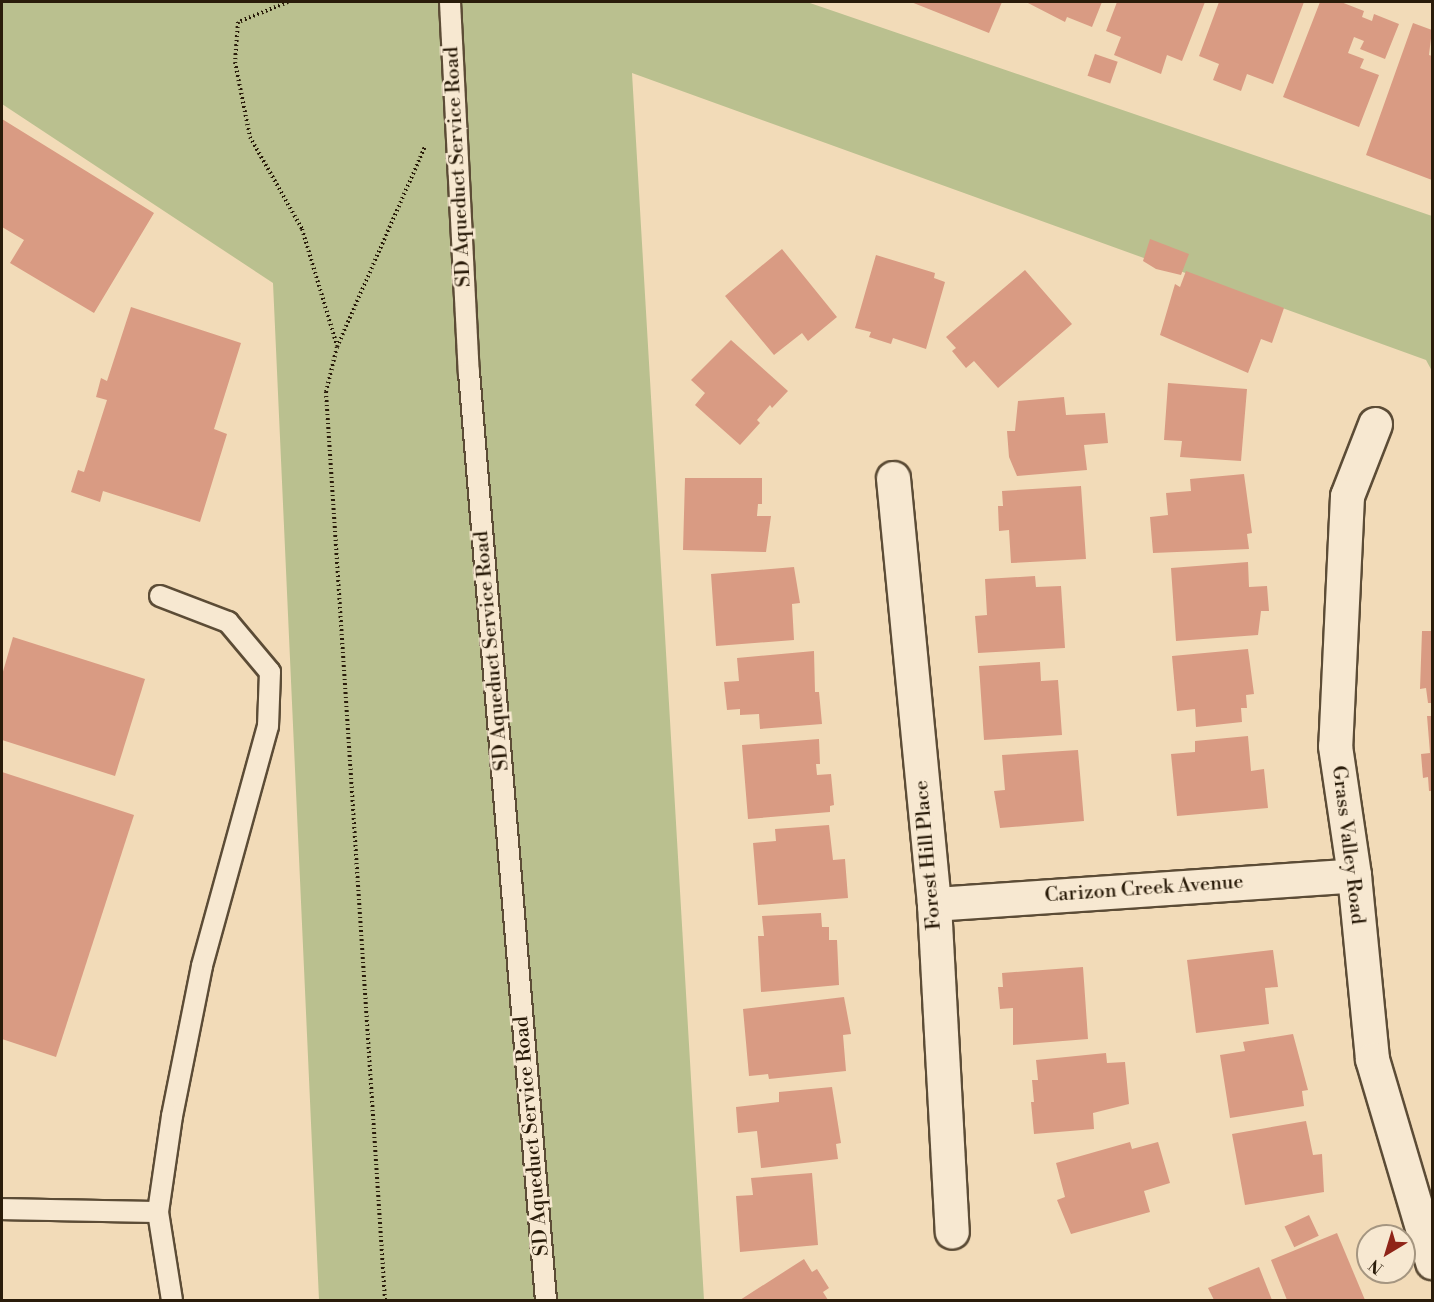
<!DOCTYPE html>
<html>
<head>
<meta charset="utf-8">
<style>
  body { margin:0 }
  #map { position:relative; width:1434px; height:1302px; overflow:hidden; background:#f2dbb8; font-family:"Libre Bodoni",serif }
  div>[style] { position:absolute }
  .green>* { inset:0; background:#bac08f }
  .building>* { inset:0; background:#d99b83; transform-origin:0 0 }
  .path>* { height:4px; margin-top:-2px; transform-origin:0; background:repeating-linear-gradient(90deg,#2a1c0a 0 1.5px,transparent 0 4.5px) }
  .roads { filter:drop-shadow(2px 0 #5c4c36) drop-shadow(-2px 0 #5c4c36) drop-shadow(0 2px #5c4c36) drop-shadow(0 -2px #5c4c36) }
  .lane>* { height:20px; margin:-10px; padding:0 10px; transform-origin:10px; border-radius:10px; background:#f7e8d1 }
  .street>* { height:33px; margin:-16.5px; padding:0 16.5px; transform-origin:16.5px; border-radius:16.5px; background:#f7e8d1 }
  span { translate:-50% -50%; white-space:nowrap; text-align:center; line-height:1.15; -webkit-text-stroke:5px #f7e8d1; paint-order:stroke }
  .street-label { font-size:20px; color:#2a1c0a }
  .frame { position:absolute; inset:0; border:3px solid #2a1c0a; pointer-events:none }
  .north { position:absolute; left:1356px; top:1224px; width:60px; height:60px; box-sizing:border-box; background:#f7e8d1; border:2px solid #a59681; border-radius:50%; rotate:218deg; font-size:16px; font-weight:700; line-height:24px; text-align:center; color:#2a1c0a }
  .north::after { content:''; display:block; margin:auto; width:21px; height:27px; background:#8f2418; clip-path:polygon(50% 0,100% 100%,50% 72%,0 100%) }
</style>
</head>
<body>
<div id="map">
  <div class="green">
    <div style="clip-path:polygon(2px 2px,807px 2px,1432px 216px,1432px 371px,1426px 360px,632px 73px,704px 1300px,319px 1300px,273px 283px,2px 104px)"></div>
  </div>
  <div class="building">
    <div style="clip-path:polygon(911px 2px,1002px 2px,989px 33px)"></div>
    <div style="clip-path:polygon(1026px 2px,1102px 2px,1092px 27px,1067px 17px,1065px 22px)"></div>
    <div style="clip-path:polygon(1117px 2px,1205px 2px,1182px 61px,1167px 55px,1161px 74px,1114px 55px,1121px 37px,1106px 31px)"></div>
    <div style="clip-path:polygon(1219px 2px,1304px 2px,1273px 84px,1247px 74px,1241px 91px,1213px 80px,1219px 64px,1199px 56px)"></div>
    <div style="clip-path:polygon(1320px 2px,1341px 2px,1364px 11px,1362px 17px,1372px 21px,1374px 14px,1399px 24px,1385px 59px,1360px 49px,1364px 41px,1354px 37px,1348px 53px,1364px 59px,1360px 68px,1379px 75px,1359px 127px,1283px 97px)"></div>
    <div style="clip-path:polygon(1413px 23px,1432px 30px,1429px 55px,1432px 56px,1432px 180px,1366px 155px)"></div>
    <div style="left:1095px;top:54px;width:24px;height:23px;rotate:19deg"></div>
    <div style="clip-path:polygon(2px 119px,154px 213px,94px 313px,10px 263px,24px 240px,2px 227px)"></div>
    <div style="clip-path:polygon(1150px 239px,1189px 254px,1181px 275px,1156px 269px,1143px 261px)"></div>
    <div style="clip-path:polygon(782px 249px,837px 317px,808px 341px,802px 333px,774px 355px,725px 296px)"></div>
    <div style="clip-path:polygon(876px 255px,935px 273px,934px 278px,945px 282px,926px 349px,893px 338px,891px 344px,869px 337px,871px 332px,855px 328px)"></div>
    <div style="clip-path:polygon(1025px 270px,1072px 324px,998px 388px,974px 361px,966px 368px,952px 351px,956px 348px,946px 337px)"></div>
    <div style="clip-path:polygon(1186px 271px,1284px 308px,1272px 343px,1261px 339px,1248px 373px,1160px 335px,1175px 284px,1180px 287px)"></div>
    <div style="clip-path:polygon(131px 307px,241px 343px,214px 429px,227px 434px,200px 522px,103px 491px,100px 502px,71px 492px,78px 470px,84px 472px,107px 400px,96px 397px,101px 378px,107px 381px)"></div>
    <div style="clip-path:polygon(731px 340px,788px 391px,772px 408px,770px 405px,757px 420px,760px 423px,740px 445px,695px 405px,705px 393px,691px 380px)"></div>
    <div style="clip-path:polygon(1168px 383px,1247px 389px,1241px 461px,1180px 457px,1182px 441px,1164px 440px)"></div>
    <div style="clip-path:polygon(1064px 397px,1066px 415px,1105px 413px,1108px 443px,1084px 445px,1087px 470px,1017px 476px,1009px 457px,1007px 431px,1015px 431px,1018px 401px)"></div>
    <div style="clip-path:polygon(1244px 474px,1252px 533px,1247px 534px,1249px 549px,1153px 553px,1150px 517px,1168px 515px,1166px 493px,1191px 491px,1190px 479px)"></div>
    <div style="clip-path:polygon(685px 478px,762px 478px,762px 504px,758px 504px,757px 516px,771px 516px,766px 552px,683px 550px)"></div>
    <div style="clip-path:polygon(1081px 486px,1086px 559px,1011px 563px,1009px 530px,999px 531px,998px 506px,1003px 506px,1002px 491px)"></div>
    <div style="clip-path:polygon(1248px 562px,1249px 587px,1267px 586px,1269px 611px,1261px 611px,1258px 635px,1176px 641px,1171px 568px)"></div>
    <div style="clip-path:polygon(794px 567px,800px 603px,792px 604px,794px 640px,716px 646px,711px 574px)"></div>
    <div style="clip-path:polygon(1035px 576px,1036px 587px,1061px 586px,1065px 648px,978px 653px,975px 616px,987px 615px,985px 579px)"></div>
    <div style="clip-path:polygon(1422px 631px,1432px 631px,1432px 703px,1428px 703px,1426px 688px,1420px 689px)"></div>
    <div style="clip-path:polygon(13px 637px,145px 679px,115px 776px,2px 740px,2px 675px)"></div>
    <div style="clip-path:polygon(1248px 649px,1254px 694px,1246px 695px,1247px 708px,1241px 708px,1242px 722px,1196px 727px,1195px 709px,1177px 711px,1172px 656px)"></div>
    <div style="clip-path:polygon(814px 651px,815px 692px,819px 692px,822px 724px,760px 729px,759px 714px,740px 715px,740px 709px,727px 710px,724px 682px,739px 681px,737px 658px)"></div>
    <div style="clip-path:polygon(1040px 662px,1041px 681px,1058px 680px,1062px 735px,984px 740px,979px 666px)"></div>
    <div style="clip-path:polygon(1427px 716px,1432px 716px,1432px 791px,1429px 791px,1428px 777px,1423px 778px,1421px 754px,1430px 753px)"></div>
    <div style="clip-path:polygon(1248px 736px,1251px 771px,1264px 769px,1268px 808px,1177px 816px,1171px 754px,1195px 752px,1195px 741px)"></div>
    <div style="clip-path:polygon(819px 739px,820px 764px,816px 764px,817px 775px,831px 774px,834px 805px,830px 806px,830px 812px,748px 819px,742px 745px)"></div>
    <div style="clip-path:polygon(1078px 750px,1084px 821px,1000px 828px,994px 791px,1005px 790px,1002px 755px)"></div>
    <div style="clip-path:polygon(2px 772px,134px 815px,56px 1057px,2px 1039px)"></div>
    <div style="clip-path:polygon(829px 825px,833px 860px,845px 859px,848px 898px,758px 905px,753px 843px,776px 841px,775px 829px)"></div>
    <div style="clip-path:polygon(821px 913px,822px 927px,829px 927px,829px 940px,837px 940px,839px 985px,761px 992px,758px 936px,764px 936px,762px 916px)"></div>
    <div style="clip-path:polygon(1273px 950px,1278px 987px,1265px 988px,1269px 1024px,1196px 1033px,1187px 960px)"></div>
    <div style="clip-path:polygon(1083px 967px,1088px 1039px,1013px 1045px,1013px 1008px,1000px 1009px,998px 987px,1003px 987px,1002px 973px)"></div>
    <div style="clip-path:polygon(844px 997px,851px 1034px,843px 1035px,846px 1071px,769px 1079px,768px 1074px,749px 1076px,743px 1009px)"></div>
    <div style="clip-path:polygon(1293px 1034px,1308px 1090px,1302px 1091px,1304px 1106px,1230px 1118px,1220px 1055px,1245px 1051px,1243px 1042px)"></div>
    <div style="clip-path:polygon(1106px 1053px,1107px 1063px,1125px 1062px,1129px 1104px,1093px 1113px,1094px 1129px,1034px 1134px,1031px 1102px,1034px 1102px,1032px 1080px,1038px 1080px,1036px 1060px)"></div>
    <div style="clip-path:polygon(832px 1087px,841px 1143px,836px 1144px,838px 1159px,761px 1168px,757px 1131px,738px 1133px,736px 1107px,779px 1102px,779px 1092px)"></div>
    <div style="clip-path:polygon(1306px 1121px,1313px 1155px,1322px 1154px,1324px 1192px,1245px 1205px,1232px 1134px)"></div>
    <div style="clip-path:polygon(1130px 1142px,1132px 1149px,1158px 1142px,1170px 1183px,1144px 1191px,1150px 1212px,1071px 1234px,1057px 1200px,1065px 1197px,1056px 1163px)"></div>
    <div style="clip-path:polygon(812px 1173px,818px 1245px,740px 1252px,736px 1196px,753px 1195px,751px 1178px)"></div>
    <div style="left:1309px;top:1215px;width:23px;height:27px;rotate:65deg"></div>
    <div style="clip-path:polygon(1337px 1233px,1365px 1300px,1287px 1300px,1271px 1260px)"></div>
    <div style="clip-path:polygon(804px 1259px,812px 1272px,817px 1269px,829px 1288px,823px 1292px,828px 1300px,740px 1300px)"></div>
    <div style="clip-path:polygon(1259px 1267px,1272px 1300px,1214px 1300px,1208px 1288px)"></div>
  </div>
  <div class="path">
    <div style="left:288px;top:2px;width:54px;rotate:158.2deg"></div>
    <div style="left:238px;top:22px;width:40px;rotate:94.3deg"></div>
    <div style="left:235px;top:62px;width:76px;rotate:78.7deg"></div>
    <div style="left:250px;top:137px;width:106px;rotate:60.5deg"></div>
    <div style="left:302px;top:229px;width:122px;rotate:73.3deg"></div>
    <div style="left:385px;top:1300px;width:910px;rotate:-93.72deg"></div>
    <div style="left:326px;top:392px;width:46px;rotate:-76.3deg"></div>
    <div style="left:337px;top:347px;width:219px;rotate:-66.3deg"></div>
  </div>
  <div class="roads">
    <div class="lane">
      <div style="left:450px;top:2px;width:370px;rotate:87.1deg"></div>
      <div style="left:469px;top:372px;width:931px;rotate:85.26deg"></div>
      <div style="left:160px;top:596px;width:73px;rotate:20.9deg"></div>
      <div style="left:228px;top:622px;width:65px;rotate:50deg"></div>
      <div style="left:270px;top:672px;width:54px;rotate:92.1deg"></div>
      <div style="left:268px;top:726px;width:249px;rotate:105.4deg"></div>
      <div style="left:202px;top:966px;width:153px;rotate:101.3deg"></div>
      <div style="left:172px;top:1116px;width:97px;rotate:98.3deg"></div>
      <div style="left:158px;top:1212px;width:89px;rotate:81deg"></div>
      <div style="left:2px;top:1209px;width:156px;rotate:1.1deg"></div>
    </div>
    <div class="street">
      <div style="left:1375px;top:424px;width:77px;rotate:111.3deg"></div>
      <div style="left:1347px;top:496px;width:250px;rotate:92.7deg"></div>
      <div style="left:1335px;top:746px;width:130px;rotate:81.6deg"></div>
      <div style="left:1354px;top:875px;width:185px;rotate:84.4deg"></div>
      <div style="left:1372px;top:1059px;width:212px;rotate:73.5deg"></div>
      <div style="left:893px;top:478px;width:428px;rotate:84.5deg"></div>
      <div style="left:934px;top:904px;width:328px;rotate:86.9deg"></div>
      <div style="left:934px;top:904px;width:421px;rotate:-3.9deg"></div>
    </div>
  </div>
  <div class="street-label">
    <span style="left:458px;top:167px;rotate:-93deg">SD Aqueduct Service Road</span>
    <span style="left:492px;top:651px;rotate:-95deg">SD Aqueduct Service Road</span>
    <span style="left:1348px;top:845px;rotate:83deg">Grass Valley Road</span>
    <span style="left:928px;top:855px;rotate:-95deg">Forest Hill Place</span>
    <span style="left:1144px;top:889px;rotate:-4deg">Carizon Creek Avenue</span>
    <span style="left:532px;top:1136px;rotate:-95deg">SD Aqueduct Service Road</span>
  </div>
  <div class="frame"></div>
  <div class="north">N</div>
</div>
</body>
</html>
